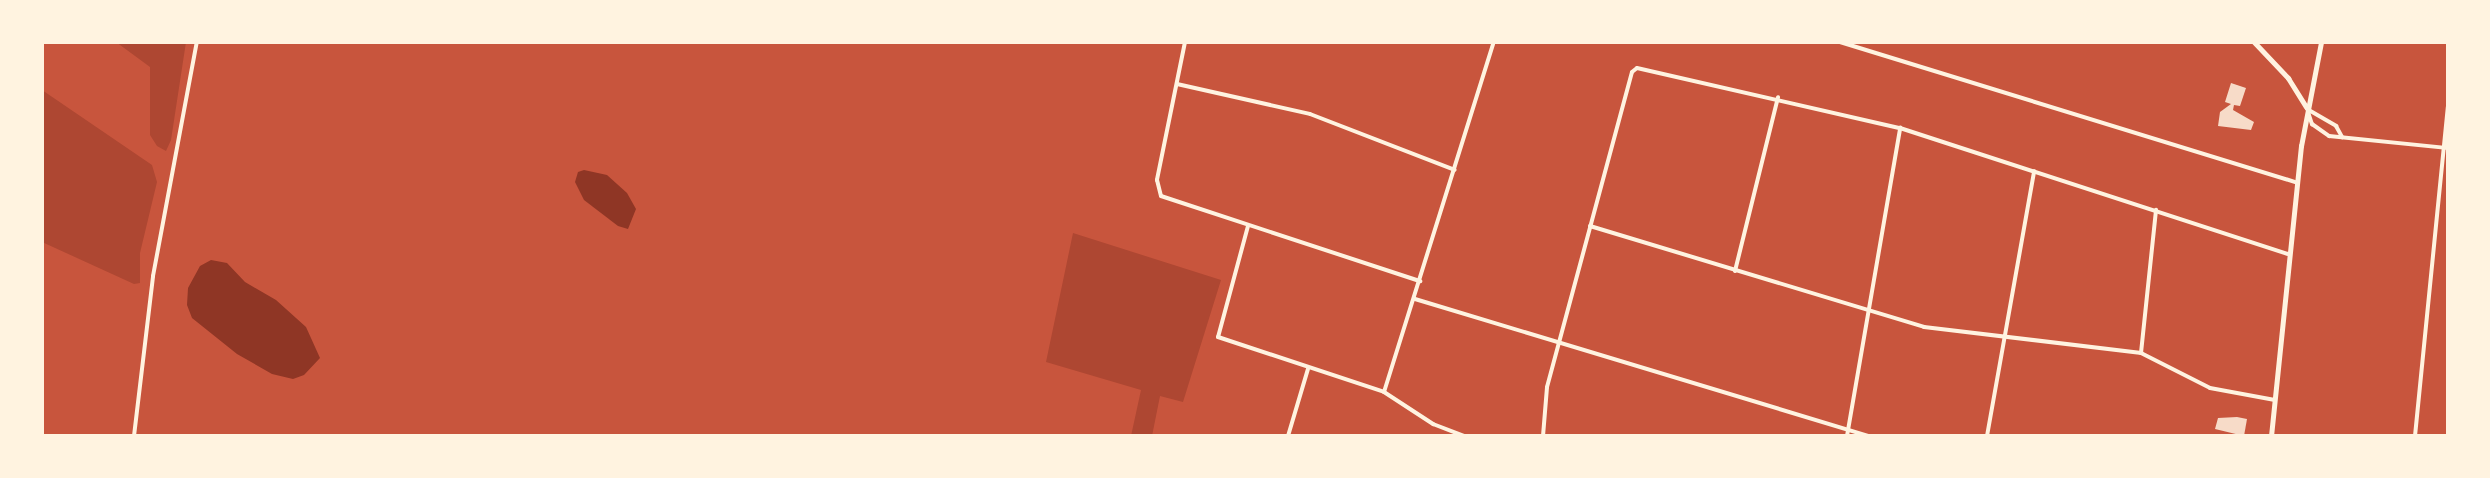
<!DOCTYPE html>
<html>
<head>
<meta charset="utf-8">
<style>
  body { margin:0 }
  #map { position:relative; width:2490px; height:478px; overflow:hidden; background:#c8553d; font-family:Montserrat,sans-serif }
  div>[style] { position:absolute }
  .green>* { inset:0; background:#ae4732 }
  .water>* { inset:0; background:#8f3625 }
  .building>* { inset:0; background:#f7dbc8 }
  .minor>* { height:4px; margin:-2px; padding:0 2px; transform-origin:2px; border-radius:2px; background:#fff3e0 }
  .secondary>* { height:5px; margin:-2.5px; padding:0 2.5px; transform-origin:2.5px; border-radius:2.5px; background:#fff3e0 }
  span { translate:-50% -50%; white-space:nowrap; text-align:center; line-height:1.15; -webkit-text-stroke:5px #fff3e0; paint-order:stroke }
  .frame { position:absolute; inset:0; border:44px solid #fff3e0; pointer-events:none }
</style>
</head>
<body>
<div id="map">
  <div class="green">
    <div style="clip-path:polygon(116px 42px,186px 42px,171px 140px,166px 151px,157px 146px,150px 135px,150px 67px)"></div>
    <div style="clip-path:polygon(42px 90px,152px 165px,157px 182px,140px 253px,140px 283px,134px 284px,42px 242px)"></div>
    <div style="clip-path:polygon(1073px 233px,1221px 280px,1183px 402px,1160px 396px,1152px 436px,1131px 436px,1141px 390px,1046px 362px)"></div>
  </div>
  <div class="water">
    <div style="clip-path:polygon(584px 170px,607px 175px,627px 193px,636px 209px,628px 229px,618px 226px,584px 200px,575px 182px,578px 172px)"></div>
    <div style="clip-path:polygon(211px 260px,227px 263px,245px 282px,276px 300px,306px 327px,320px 358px,304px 375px,293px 379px,272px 374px,237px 354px,192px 318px,187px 305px,188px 288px,200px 266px)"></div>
  </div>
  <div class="building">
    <div style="clip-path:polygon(2231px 83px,2246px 88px,2240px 106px,2234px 105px,2233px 110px,2254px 122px,2251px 130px,2218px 126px,2220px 112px,2231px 104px,2225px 102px)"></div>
    <div style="clip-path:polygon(2237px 417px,2247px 419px,2244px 436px,2215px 429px,2218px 418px)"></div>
  </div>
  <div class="minor">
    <div style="left:1185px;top:42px;width:141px;rotate:101.5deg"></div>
    <div style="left:1157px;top:180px;width:16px;rotate:76deg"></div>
    <div style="left:1161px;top:196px;width:273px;rotate:18.2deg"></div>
    <div style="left:1840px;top:42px;width:478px;rotate:17.1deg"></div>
    <div style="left:1177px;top:84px;width:136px;rotate:12.7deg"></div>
    <div style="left:1310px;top:114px;width:155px;rotate:21.1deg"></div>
    <div style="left:2307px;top:109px;width:34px;rotate:30deg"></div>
    <div style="left:2336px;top:126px;width:13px;rotate:61deg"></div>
    <div style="left:2308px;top:112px;width:13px;rotate:72deg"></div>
    <div style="left:2312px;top:124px;width:21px;rotate:35deg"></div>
    <div style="left:2329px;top:136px;width:120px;rotate:5.8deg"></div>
    <div style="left:1248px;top:226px;width:115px;rotate:105.1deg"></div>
    <div style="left:1218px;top:337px;width:175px;rotate:18.3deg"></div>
    <div style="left:1384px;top:392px;width:59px;rotate:33.1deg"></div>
    <div style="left:1433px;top:424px;width:33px;rotate:21deg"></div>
    <div style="left:1590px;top:226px;width:349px;rotate:16.8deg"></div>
    <div style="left:1924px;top:327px;width:219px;rotate:6.8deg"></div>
    <div style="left:2141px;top:353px;width:77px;rotate:26.9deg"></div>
    <div style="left:2210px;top:388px;width:66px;rotate:10.5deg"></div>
    <div style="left:1735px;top:271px;width:179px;rotate:-76.1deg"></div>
    <div style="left:1415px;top:299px;width:475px;rotate:16.8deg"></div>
    <div style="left:2141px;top:353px;width:144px;rotate:-84deg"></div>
    <div style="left:1384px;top:392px;width:367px;rotate:-72.6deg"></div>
    <div style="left:134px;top:436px;width:161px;rotate:-83.2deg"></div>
    <div style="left:153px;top:276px;width:238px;rotate:-79.4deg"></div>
    <div style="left:1288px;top:436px;width:70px;rotate:-73.4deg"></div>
    <div style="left:1543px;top:436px;width:49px;rotate:-85.3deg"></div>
    <div style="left:1547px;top:387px;width:326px;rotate:-74.9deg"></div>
    <div style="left:1632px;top:72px;width:6px;rotate:-39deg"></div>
    <div style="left:1637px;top:68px;width:270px;rotate:12.9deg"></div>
    <div style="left:1900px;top:128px;width:410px;rotate:18deg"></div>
    <div style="left:1847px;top:436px;width:313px;rotate:-80.2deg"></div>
    <div style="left:1987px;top:436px;width:269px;rotate:-79.9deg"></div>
    <div style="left:2415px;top:436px;width:331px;rotate:-84.3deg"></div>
  </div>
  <div class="secondary">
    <div style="left:2254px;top:42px;width:50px;rotate:46.6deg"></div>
    <div style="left:2288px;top:78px;width:34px;rotate:58deg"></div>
    <div style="left:2271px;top:436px;width:292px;rotate:-84.1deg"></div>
    <div style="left:2301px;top:146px;width:106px;rotate:-79.1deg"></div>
  </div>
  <div class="frame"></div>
</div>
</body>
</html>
